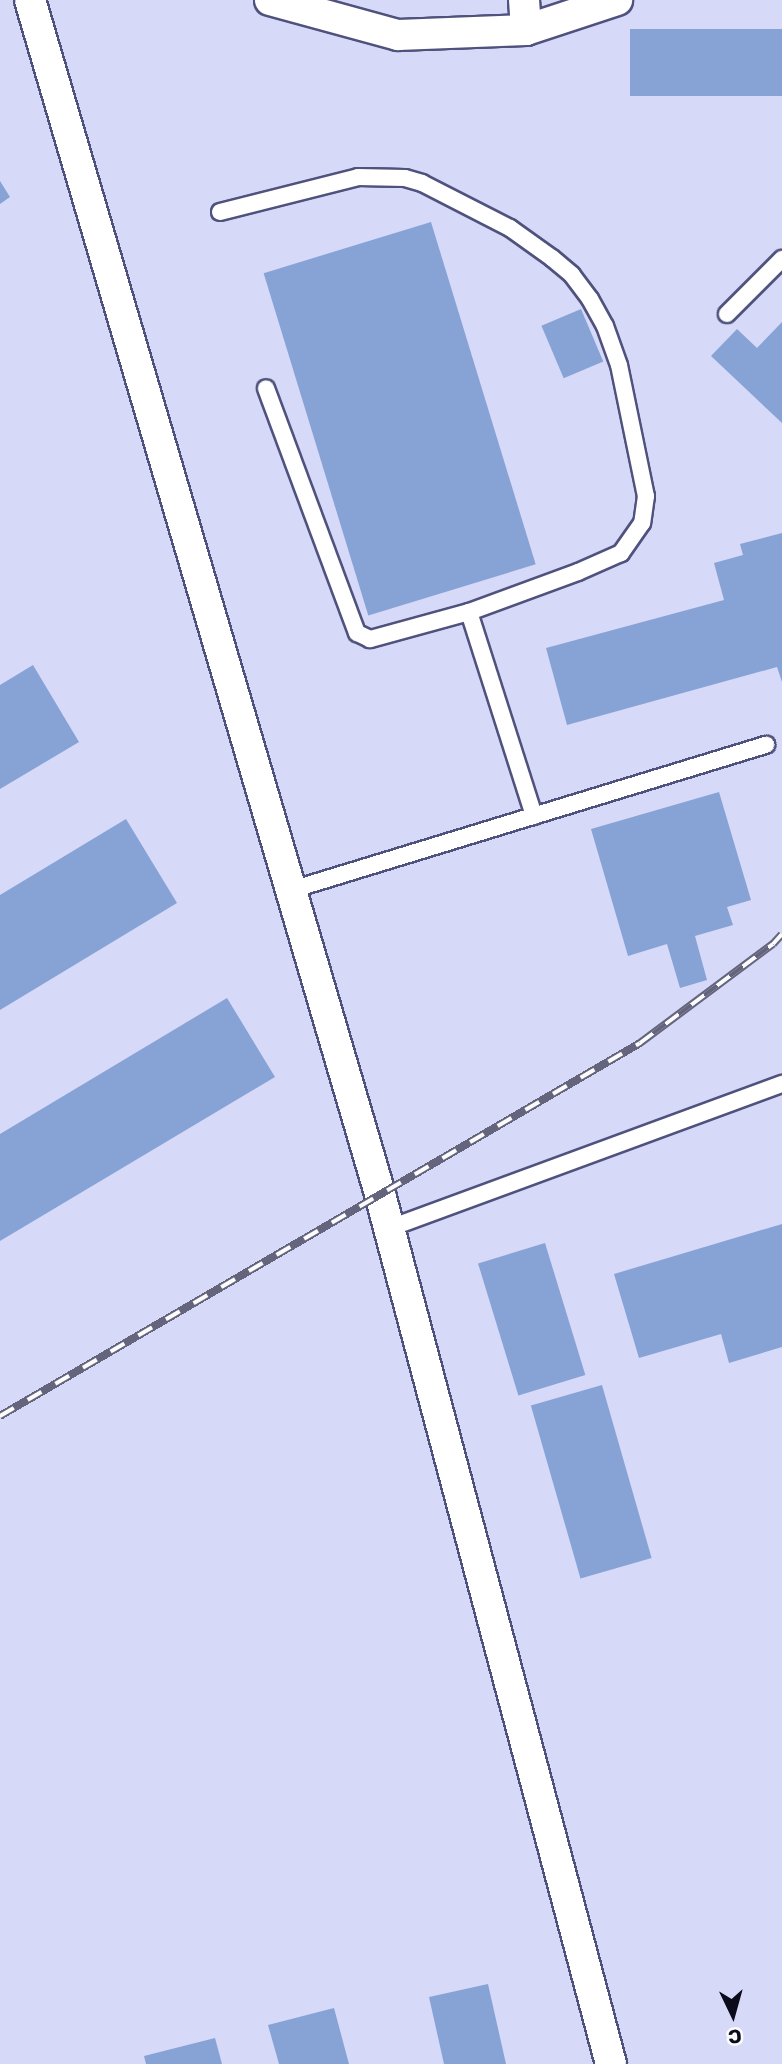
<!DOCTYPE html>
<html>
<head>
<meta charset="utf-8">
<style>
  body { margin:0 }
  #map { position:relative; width:782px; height:2064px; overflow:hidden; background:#d6d9f8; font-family:Rubik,sans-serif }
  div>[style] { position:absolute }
  .building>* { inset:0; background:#87a3d5; transform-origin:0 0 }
  .roads { filter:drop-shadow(2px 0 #50527e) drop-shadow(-2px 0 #50527e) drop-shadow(0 2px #50527e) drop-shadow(0 -2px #50527e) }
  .lane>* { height:16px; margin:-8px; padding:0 8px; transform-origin:8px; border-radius:8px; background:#fff }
  .street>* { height:30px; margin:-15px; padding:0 15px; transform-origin:15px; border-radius:15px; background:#fff }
  .rail>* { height:8px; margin-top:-4px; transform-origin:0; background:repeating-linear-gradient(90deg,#fcfcfc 0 16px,#64657c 0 32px); box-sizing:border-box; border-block:2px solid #64657c }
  span { translate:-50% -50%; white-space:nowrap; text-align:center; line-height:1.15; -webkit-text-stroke:6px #fcfcfc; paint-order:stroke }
  .north { position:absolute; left:698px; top:1980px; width:70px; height:70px; -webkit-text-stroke:5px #fcfcfc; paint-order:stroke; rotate:175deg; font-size:19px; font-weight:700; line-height:28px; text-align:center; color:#0b0b1c }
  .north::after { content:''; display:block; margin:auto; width:24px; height:32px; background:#0b0b1c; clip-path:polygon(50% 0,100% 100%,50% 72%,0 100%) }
</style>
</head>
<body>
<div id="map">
  <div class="building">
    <div style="left:782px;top:29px;width:67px;height:152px;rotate:90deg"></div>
    <div style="clip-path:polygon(0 181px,10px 197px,0 204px)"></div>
    <div style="left:431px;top:222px;width:358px;height:175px;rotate:73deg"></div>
    <div style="left:581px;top:309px;width:57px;height:43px;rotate:67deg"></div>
    <div style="clip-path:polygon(782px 322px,782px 423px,711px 356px,737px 329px,757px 348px)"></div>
    <div style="clip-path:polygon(782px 533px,782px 682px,777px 667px,567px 725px,546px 648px,724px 600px,714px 563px,743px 555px,740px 544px)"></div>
    <div style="clip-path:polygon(33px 665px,79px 742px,0 789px,0 685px)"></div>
    <div style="clip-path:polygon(719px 792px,751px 900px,727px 907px,733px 925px,695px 936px,707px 980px,680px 988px,667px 944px,628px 956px,591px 829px)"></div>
    <div style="clip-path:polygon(126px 819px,177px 903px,0 1010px,0 895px)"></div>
    <div style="clip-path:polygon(227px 998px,275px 1077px,0 1241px,0 1134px)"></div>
    <div style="clip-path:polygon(782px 1224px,782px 1347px,729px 1363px,721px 1334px,639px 1358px,614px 1274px)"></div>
    <div style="left:545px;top:1243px;width:138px;height:70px;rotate:73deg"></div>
    <div style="left:602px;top:1385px;width:180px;height:74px;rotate:74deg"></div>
    <div style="clip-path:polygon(488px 1984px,506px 2064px,444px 2064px,429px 1997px)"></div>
    <div style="clip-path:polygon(334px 2008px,349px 2064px,279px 2064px,268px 2025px)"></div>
    <div style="clip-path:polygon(215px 2038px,222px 2064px,146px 2064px,144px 2056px)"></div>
  </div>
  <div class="roads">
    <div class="lane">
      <div style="left:220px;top:212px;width:142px;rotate:-14.2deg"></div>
      <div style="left:358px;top:177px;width:47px;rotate:1.2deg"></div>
      <div style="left:405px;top:178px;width:18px;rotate:16deg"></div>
      <div style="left:422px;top:183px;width:99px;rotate:27.1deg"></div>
      <div style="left:510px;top:228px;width:52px;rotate:35.5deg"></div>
      <div style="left:552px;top:258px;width:26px;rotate:40deg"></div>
      <div style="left:572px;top:275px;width:30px;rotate:53deg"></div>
      <div style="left:590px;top:299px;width:31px;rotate:61deg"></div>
      <div style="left:605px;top:326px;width:41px;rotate:70.3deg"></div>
      <div style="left:619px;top:365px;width:134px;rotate:78.4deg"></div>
      <div style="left:646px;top:496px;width:27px;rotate:98deg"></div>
      <div style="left:642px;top:523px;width:37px;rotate:125deg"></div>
      <div style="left:621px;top:553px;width:47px;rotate:156.2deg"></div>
      <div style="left:578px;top:572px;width:116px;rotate:159.8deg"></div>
      <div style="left:469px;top:612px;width:103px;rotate:164.7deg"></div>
      <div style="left:370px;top:639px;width:14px;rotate:-155deg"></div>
      <div style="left:357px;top:633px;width:261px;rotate:-110.4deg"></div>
      <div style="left:727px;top:314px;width:78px;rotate:-45deg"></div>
      <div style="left:469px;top:612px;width:214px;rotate:72.3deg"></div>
      <div style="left:291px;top:890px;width:497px;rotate:-17deg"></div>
      <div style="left:390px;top:1228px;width:418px;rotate:-20.2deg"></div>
    </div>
    <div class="street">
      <div style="left:30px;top:0;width:1244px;rotate:73.66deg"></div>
      <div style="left:380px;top:1194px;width:900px;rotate:75.13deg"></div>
      <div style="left:270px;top:0;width:133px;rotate:15.3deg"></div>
      <div style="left:398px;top:35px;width:128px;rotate:-2.2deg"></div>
      <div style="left:526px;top:30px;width:96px;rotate:-18.2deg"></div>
      <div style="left:524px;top:0;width:30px;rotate:86deg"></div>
    </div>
  </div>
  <div class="rail">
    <div style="left:0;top:1416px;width:741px;rotate:-30.23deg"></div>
    <div style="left:640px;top:1043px;width:166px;rotate:-36.7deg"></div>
    <div style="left:773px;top:944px;width:13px;rotate:-48deg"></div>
  </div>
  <div class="north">С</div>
</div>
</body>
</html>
